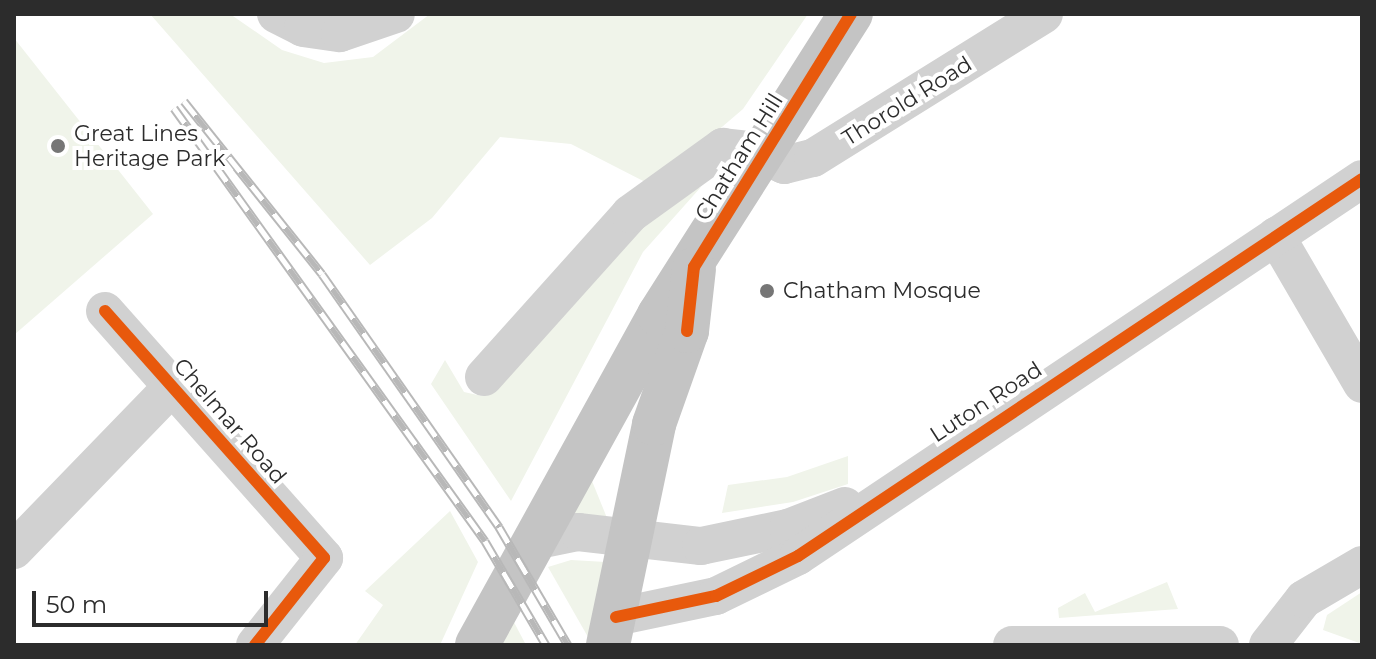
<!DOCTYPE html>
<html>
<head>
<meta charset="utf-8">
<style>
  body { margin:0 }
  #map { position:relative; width:1376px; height:659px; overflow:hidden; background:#fff; font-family:Montserrat,sans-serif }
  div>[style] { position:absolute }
  .green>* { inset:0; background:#f0f4ea }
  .minor>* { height:38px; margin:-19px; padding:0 19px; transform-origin:19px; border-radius:19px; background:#d1d1d1 }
  .major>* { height:44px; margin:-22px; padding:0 22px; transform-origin:22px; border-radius:22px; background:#c4c4c4 }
  .rail>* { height:9px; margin-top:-4.5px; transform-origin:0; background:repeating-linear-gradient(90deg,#fff 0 18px,#b8b8b8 0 36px); box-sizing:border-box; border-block:2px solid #b8b8b8 }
  .cycleway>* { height:12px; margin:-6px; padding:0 6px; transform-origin:6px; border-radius:6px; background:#e8590c }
  .dots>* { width:22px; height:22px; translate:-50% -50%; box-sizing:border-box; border:4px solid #fff; border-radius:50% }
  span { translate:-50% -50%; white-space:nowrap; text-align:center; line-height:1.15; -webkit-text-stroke:8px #fff; paint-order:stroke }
  .street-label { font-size:22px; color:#2c2c2c }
  .poi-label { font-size:22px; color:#2c2c2c }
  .left { translate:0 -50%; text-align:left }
  .frame { position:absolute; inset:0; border:16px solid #2c2c2c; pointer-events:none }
  .scale { position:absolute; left:32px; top:591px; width:236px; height:36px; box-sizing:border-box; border:4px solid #2c2c2c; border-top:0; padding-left:10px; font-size:24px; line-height:28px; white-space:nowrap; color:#2c2c2c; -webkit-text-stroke:6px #fff; paint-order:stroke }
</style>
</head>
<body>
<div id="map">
  <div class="green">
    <div style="clip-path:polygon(150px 14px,230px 14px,282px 50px,324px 63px,373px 57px,430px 14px,808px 14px,743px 109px,653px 186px,571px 144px,500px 137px,432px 218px,370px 265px)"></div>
    <div style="clip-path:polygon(14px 38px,153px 214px,14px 335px)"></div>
    <div style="clip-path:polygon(701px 187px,643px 252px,511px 501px,431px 384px,445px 360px,464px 392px,482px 396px,667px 197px)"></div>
    <div style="clip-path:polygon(848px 456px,848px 484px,793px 502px,722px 513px,728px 485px,787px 477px)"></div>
    <div style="clip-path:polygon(592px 481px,607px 518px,567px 513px)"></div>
    <div style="clip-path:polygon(450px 511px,478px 562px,440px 645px,355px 645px,383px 605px,365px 591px)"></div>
    <div style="clip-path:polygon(571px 560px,606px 562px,588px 637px,548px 567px)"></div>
    <div style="clip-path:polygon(1167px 582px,1178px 609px,1059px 618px,1058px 608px,1085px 593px,1095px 612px)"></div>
    <div style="clip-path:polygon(1362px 592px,1362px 644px,1323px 630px,1327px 615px)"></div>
    <div style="clip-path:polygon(507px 609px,526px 645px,495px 645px)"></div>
  </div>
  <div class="minor">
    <div style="left:276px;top:14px;width:30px;rotate:27deg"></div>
    <div style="left:303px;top:28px;width:37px;rotate:8deg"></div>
    <div style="left:340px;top:33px;width:59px;rotate:-18.7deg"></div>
    <div style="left:764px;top:156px;width:22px;rotate:24deg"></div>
    <div style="left:784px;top:165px;width:30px;rotate:-14deg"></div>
    <div style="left:813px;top:158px;width:272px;rotate:-31.9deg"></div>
    <div style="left:1276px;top:236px;width:171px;rotate:59.8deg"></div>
    <div style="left:105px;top:311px;width:330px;rotate:48.4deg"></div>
    <div style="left:324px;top:558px;width:111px;rotate:128.4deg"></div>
    <div style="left:484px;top:377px;width:219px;rotate:-48.1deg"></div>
    <div style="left:630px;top:214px;width:115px;rotate:-35.8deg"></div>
    <div style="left:723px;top:147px;width:43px;rotate:6.6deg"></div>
    <div style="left:533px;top:541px;width:46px;rotate:-11.3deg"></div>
    <div style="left:578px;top:532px;width:124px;rotate:6.5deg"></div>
    <div style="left:701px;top:546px;width:89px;rotate:-11.7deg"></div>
    <div style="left:788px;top:528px;width:61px;rotate:-21.1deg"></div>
    <div style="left:14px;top:550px;width:228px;rotate:-45.9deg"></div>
    <div style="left:616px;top:617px;width:102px;rotate:-11.9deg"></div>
    <div style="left:716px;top:596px;width:91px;rotate:-26deg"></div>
    <div style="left:798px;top:556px;width:678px;rotate:-33.76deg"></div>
    <div style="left:1012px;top:645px;width:208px"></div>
    <div style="left:1268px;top:645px;width:58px;rotate:-52deg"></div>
    <div style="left:1304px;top:599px;width:67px;rotate:-30.4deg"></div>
  </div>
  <div class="major">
    <div style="left:477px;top:645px;width:377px;rotate:-61.1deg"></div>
    <div style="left:659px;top:315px;width:357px;rotate:-57.5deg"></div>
    <div style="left:608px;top:645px;width:226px;rotate:-78.2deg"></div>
    <div style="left:654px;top:424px;width:99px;rotate:-70.5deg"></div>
    <div style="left:687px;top:331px;width:62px;rotate:-83.6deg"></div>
  </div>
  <div class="rail">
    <div style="left:184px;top:101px;width:221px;rotate:51.4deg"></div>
    <div style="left:322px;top:274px;width:309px;rotate:55deg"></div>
    <div style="left:499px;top:527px;width:137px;rotate:59.7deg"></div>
    <div style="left:174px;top:108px;width:533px;rotate:54.31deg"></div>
    <div style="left:485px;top:541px;width:121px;rotate:59.6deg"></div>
  </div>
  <div class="cycleway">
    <div style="left:105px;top:311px;width:330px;rotate:48.4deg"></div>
    <div style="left:324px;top:558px;width:111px;rotate:128.4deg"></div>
    <div style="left:687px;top:331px;width:64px;rotate:-83.8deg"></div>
    <div style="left:694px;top:267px;width:298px;rotate:-58.2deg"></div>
    <div style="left:616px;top:617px;width:102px;rotate:-11.9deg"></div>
    <div style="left:716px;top:596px;width:91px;rotate:-26deg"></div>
    <div style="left:798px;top:556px;width:678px;rotate:-33.76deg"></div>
  </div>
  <div class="dots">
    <div style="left:58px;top:146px;background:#767676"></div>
    <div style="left:767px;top:291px;background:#767676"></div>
  </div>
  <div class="street-label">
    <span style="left:907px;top:101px;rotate:-32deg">Thorold Road</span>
    <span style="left:739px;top:157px;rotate:-58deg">Chatham Hill</span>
    <span style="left:986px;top:402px;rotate:-33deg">Luton Road</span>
    <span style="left:230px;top:421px;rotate:49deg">Chelmar Road</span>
  </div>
  <div class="poi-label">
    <span class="left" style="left:74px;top:146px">Great Lines<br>Heritage Park</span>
    <span class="left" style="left:783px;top:291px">Chatham Mosque</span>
  </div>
  <div class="frame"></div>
  <div class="scale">50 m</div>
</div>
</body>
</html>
